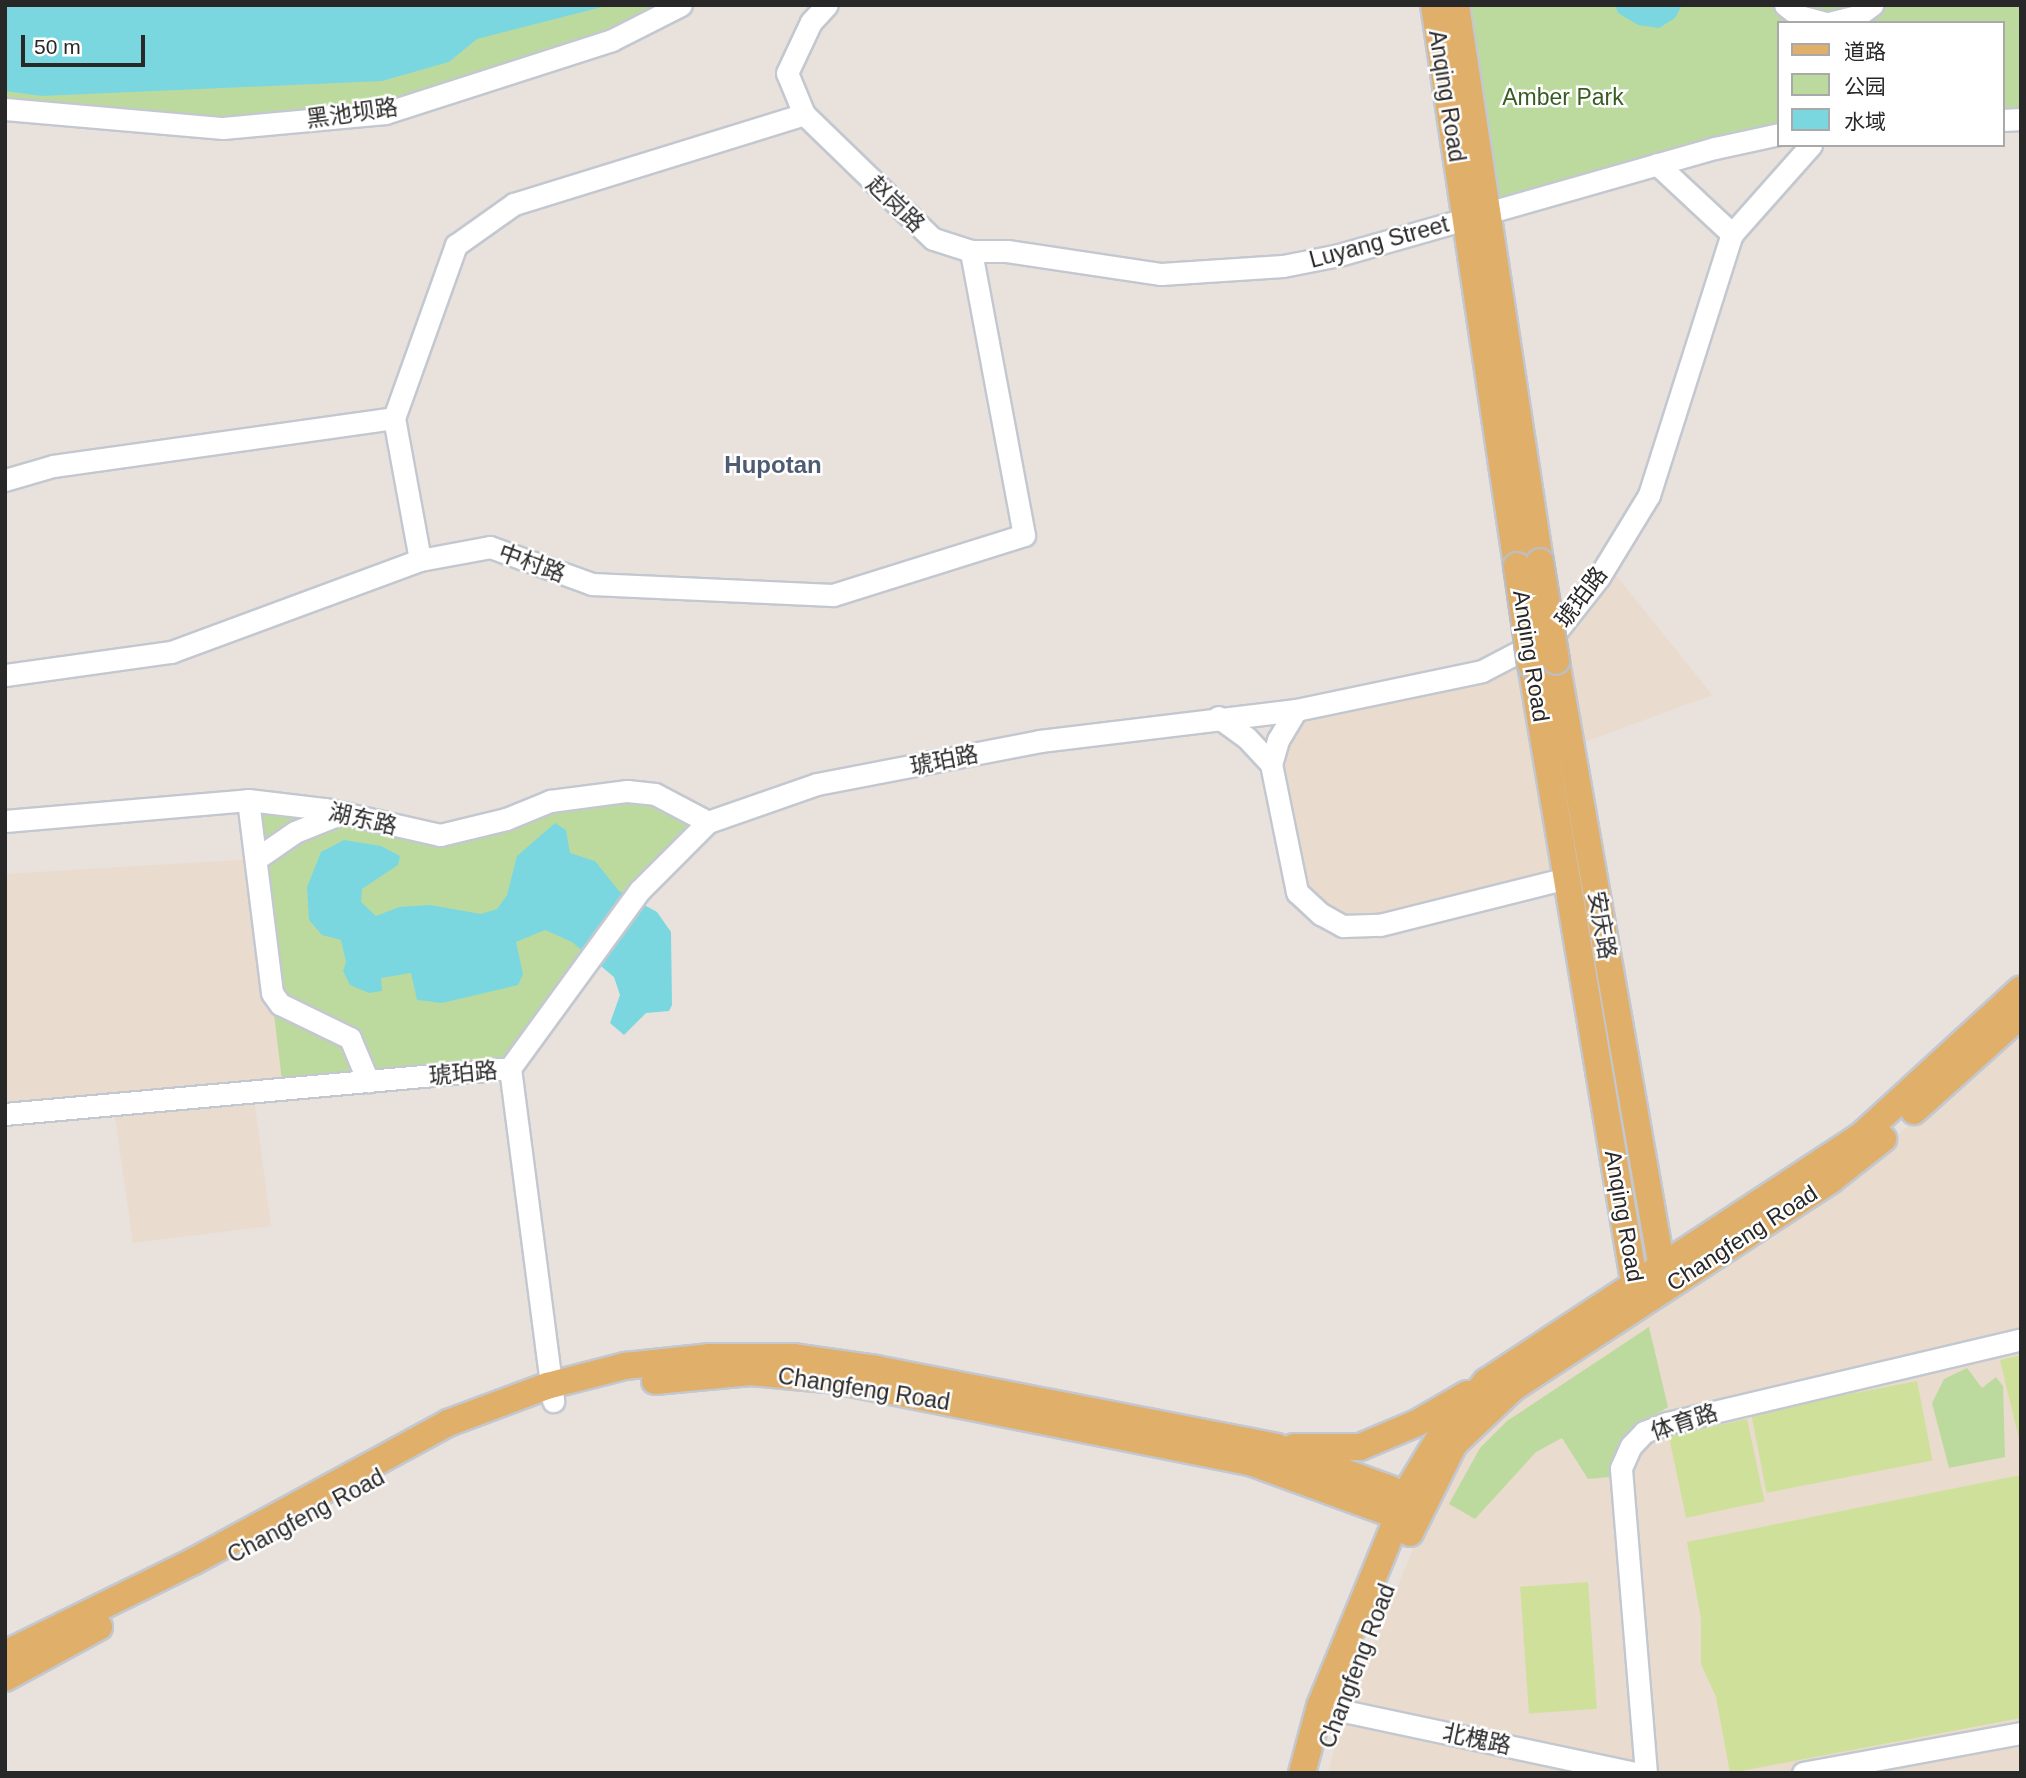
<!DOCTYPE html>
<html>
<head>
<meta charset="utf-8">
<style>
  body { margin:0 }
  #map { position:relative; width:2026px; height:1778px; overflow:hidden; background:#e9e1dc; font-family:Arial,"Noto Sans SC",sans-serif }
  div>[style] { position:absolute }
  .education>* { inset:0; background:#e9dbcd }
  .green>* { inset:0; background:#bdda9e }
  .pitch>* { inset:0; background:#cfe09b; transform-origin:0 0 }
  .water>* { inset:0; background:#7ad7e0 }
  .roads { filter:drop-shadow(2px 0 #c3c8d0) drop-shadow(-2px 0 #c3c8d0) drop-shadow(0 2px #c3c8d0) drop-shadow(0 -2px #c3c8d0) }
  .minor>* { height:21px; margin:-10.5px; padding:0 10.5px; transform-origin:10.5px; border-radius:10.5px; background:#fff }
  .major>* { height:26px; margin:-13px; padding:0 13px; transform-origin:13px; border-radius:13px; background:#e0af6a }
  .bridges { filter:drop-shadow(2px 0 #bebebe) drop-shadow(-2px 0 #bebebe) drop-shadow(0 2px #bebebe) drop-shadow(0 -2px #bebebe) }
  .major-bridge>* { height:26px; margin:-13px; padding:0 13px; transform-origin:13px; border-radius:13px; background:#e0af6a }
  span { translate:-50% -50%; white-space:nowrap; text-align:center; line-height:1.15; -webkit-text-stroke:5px #fff; paint-order:stroke }
  .street-label { font-size:23px; color:#282828 }
  .park-label { font-size:23px; color:#385c21 }
  .neighbourhood-label { font-size:24px; color:#4e5c73; font-weight:700 }
  .frame { position:absolute; inset:0; border:7px solid #282828; pointer-events:none }
  .legend { position:absolute; left:1777px; top:21px; width:228px; height:126px; box-sizing:border-box; background:#fff; border:2px solid #a9a9a9; margin:0; padding:9px 12px; list-style:none; font-size:21px; color:#282828 }
  .legend li { display:flex; align-items:center; gap:14px; height:35px }
  .legend b { width:35px; border:2px solid #a9a9a9 }
  .scale { position:absolute; left:21px; top:35px; width:124px; height:32px; box-sizing:border-box; border:4px solid #282828; border-top:0; padding-left:9px; font-size:21px; line-height:24px; white-space:nowrap; color:#282828; -webkit-text-stroke:5px #fff; paint-order:stroke }
</style>
</head>
<body>
<div id="map">
  <div class="education">
    <div style="clip-path:polygon(1607px 564px,1712px 695px,1571px 747px,1555px 633px)"></div>
    <div style="clip-path:polygon(1527px 647px,1567px 878px,1343px 926px,1297px 892px,1278px 740px,1296px 710px,1482px 671px)"></div>
    <div style="clip-path:polygon(256px 859px,283px 1089px,253px 1092px,271px 1226px,133px 1243px,113px 1104px,5px 1114px,5px 874px)"></div>
    <div style="clip-path:polygon(2021px 1028px,2021px 1773px,1328px 1773px,1344px 1715px,1422px 1528px,1462px 1450px,1521px 1394px,1840px 1185px)"></div>
  </div>
  <div class="green">
    <div style="clip-path:polygon(5px 5px,681px 5px,385px 113px,223px 128px,5px 109px)"></div>
    <div style="clip-path:polygon(1456px 5px,2021px 5px,2021px 119px,2003px 120px,2003px 23px,1779px 23px,1779px 134px,1487px 212px)"></div>
    <div style="clip-path:polygon(627px 791px,708px 822px,510px 1068px,283px 1089px,248px 800px,440px 835px)"></div>
    <div style="clip-path:polygon(1649px 1327px,1668px 1407px,1632px 1429px,1610px 1477px,1588px 1479px,1562px 1438px,1536px 1452px,1475px 1519px,1449px 1504px,1480px 1448px,1507px 1421px)"></div>
    <div style="clip-path:polygon(1967px 1368px,1982px 1388px,1996px 1377px,2003px 1386px,2005px 1457px,1949px 1468px,1932px 1403px,1944px 1379px)"></div>
  </div>
  <div class="pitch">
    <div style="clip-path:polygon(2021px 1355px,2021px 1447px,2000px 1360px)"></div>
    <div style="left:1917px;top:1381px;width:81px;height:169px;rotate:79deg"></div>
    <div style="left:1747px;top:1419px;width:84px;height:80px;rotate:78deg"></div>
    <div style="clip-path:polygon(2021px 1475px,2021px 1718px,1730px 1773px,1716px 1697px,1701px 1664px,1701px 1619px,1687px 1542px)"></div>
    <div style="left:1588px;top:1582px;width:127px;height:68px;rotate:86deg"></div>
  </div>
  <div class="water">
    <div style="clip-path:polygon(5px 5px,610px 5px,477px 39px,449px 62px,382px 81px,42px 96px,5px 91px)"></div>
    <div style="clip-path:polygon(1615px 5px,1682px 5px,1675px 18px,1659px 28px,1638px 25px,1618px 13px)"></div>
    <div style="clip-path:polygon(555px 823px,566px 830px,570px 853px,595px 861px,619px 891px,657px 912px,671px 932px,672px 1005px,669px 1011px,646px 1013px,624px 1035px,610px 1023px,620px 995px,614px 977px,572px 942px,545px 930px,516px 942px,523px 974px,518px 985px,442px 1003px,417px 1000px,411px 973px,381px 978px,382px 991px,369px 993px,350px 985px,343px 971px,346px 962px,341px 940px,322px 935px,309px 920px,307px 887px,321px 852px,344px 840px,381px 846px,400px 856px,398px 865px,362px 889px,361px 902px,376px 916px,399px 907px,430px 905px,481px 914px,497px 909px,507px 895px,517px 856px)"></div>
  </div>
  <div class="roads">
    <div class="minor">
      <div style="left:1785px;top:5px;width:18px;rotate:38deg"></div>
      <div style="left:1799px;top:16px;width:28px;rotate:15deg"></div>
      <div style="left:1829px;top:23px;width:29px;rotate:-14deg"></div>
      <div style="left:1857px;top:16px;width:19px;rotate:-36deg"></div>
      <div style="left:5px;top:109px;width:219px;rotate:5deg"></div>
      <div style="left:223px;top:128px;width:163px;rotate:-5.3deg"></div>
      <div style="left:385px;top:113px;width:238px;rotate:-17.8deg"></div>
      <div style="left:612px;top:40px;width:77px;rotate:-26.9deg"></div>
      <div style="left:2003px;top:120px;width:18px;rotate:-3deg"></div>
      <div style="left:1657px;top:164px;width:103px;rotate:43deg"></div>
      <div style="left:1732px;top:234px;width:119px;rotate:-48.4deg"></div>
      <div style="left:971px;top:251px;width:36px"></div>
      <div style="left:1007px;top:251px;width:156px;rotate:8.5deg"></div>
      <div style="left:1161px;top:274px;width:122px;rotate:-3.8deg"></div>
      <div style="left:1283px;top:266px;width:57px;rotate:-11.1deg"></div>
      <div style="left:1339px;top:255px;width:391px;rotate:-15.9deg"></div>
      <div style="left:1715px;top:148px;width:66px;rotate:-12.3deg"></div>
      <div style="left:394px;top:418px;width:144px;rotate:79.6deg"></div>
      <div style="left:5px;top:480px;width:50px;rotate:-16.3deg"></div>
      <div style="left:53px;top:466px;width:344px;rotate:-8deg"></div>
      <div style="left:394px;top:418px;width:184px;rotate:-70.3deg"></div>
      <div style="left:456px;top:245px;width:71px;rotate:-35.3deg"></div>
      <div style="left:514px;top:204px;width:304px;rotate:-17.2deg"></div>
      <div style="left:5px;top:675px;width:168px;rotate:-7.9deg"></div>
      <div style="left:171px;top:652px;width:265px;rotate:-20.3deg"></div>
      <div style="left:420px;top:560px;width:71px;rotate:-10.5deg"></div>
      <div style="left:490px;top:547px;width:109px;rotate:19.9deg"></div>
      <div style="left:592px;top:584px;width:241px;rotate:2.6deg"></div>
      <div style="left:833px;top:595px;width:200px;rotate:-17.4deg"></div>
      <div style="left:1024px;top:535px;width:289px;rotate:-100.6deg"></div>
      <div style="left:971px;top:251px;width:40px;rotate:-162deg"></div>
      <div style="left:933px;top:239px;width:180px;rotate:-135.9deg"></div>
      <div style="left:804px;top:114px;width:44px;rotate:-112.5deg"></div>
      <div style="left:787px;top:73px;width:56px;rotate:-64.8deg"></div>
      <div style="left:811px;top:22px;width:23px;rotate:-47deg"></div>
      <div style="left:1296px;top:710px;width:35px;rotate:121deg"></div>
      <div style="left:1278px;top:740px;width:25px;rotate:106deg"></div>
      <div style="left:1271px;top:764px;width:131px;rotate:78.5deg"></div>
      <div style="left:1297px;top:892px;width:33px;rotate:43deg"></div>
      <div style="left:1321px;top:914px;width:25px;rotate:29deg"></div>
      <div style="left:1343px;top:926px;width:37px;rotate:-2deg"></div>
      <div style="left:1380px;top:925px;width:193px;rotate:-14.1deg"></div>
      <div style="left:1218px;top:717px;width:34px;rotate:36deg"></div>
      <div style="left:1246px;top:737px;width:37px;rotate:47deg"></div>
      <div style="left:248px;top:800px;width:194px;rotate:82.9deg"></div>
      <div style="left:272px;top:993px;width:14px;rotate:54deg"></div>
      <div style="left:280px;top:1004px;width:78px;rotate:25.9deg"></div>
      <div style="left:350px;top:1038px;width:47px;rotate:67.3deg"></div>
      <div style="left:5px;top:821px;width:244px;rotate:-4.9deg"></div>
      <div style="left:248px;top:800px;width:78px;rotate:6.7deg"></div>
      <div style="left:325px;top:809px;width:118px;rotate:12.7deg"></div>
      <div style="left:440px;top:835px;width:68px;rotate:-13.6deg"></div>
      <div style="left:506px;top:819px;width:48px;rotate:-22.2deg"></div>
      <div style="left:550px;top:801px;width:78px;rotate:-7.4deg"></div>
      <div style="left:627px;top:791px;width:28px;rotate:6deg"></div>
      <div style="left:655px;top:794px;width:60px;rotate:27.8deg"></div>
      <div style="left:256px;top:859px;width:47px;rotate:-34.7deg"></div>
      <div style="left:295px;top:832px;width:51px;rotate:-22deg"></div>
      <div style="left:510px;top:1068px;width:336px;rotate:82.6deg"></div>
      <div style="left:5px;top:1114px;width:507px;rotate:-5.2deg"></div>
      <div style="left:510px;top:1068px;width:220px;rotate:-53.9deg"></div>
      <div style="left:640px;top:890px;width:96px;rotate:-45deg"></div>
      <div style="left:708px;top:822px;width:115px;rotate:-19.2deg"></div>
      <div style="left:817px;top:784px;width:227px;rotate:-10.9deg"></div>
      <div style="left:1040px;top:741px;width:258px;rotate:-6.9deg"></div>
      <div style="left:1296px;top:710px;width:190px;rotate:-11.8deg"></div>
      <div style="left:1482px;top:671px;width:82px;rotate:-27.5deg"></div>
      <div style="left:1555px;top:633px;width:71px;rotate:-51.8deg"></div>
      <div style="left:1599px;top:577px;width:96px;rotate:-58.6deg"></div>
      <div style="left:1649px;top:495px;width:274px;rotate:-72.4deg"></div>
      <div style="left:1320px;top:1706px;width:322px;rotate:12deg"></div>
      <div style="left:1646px;top:1773px;width:306px;rotate:-94.7deg"></div>
      <div style="left:1621px;top:1468px;width:24px;rotate:-66deg"></div>
      <div style="left:1631px;top:1446px;width:19px;rotate:-47deg"></div>
      <div style="left:1644px;top:1432px;width:25px;rotate:-21deg"></div>
      <div style="left:1667px;top:1423px;width:364px;rotate:-13.3deg"></div>
      <div style="left:1803px;top:1773px;width:222px;rotate:-10.4deg"></div>
    </div>
    <div class="major">
      <div style="left:1434px;top:5px;width:567px;rotate:81.58deg"></div>
      <div style="left:1456px;top:5px;width:563px;rotate:81.42deg"></div>
      <div style="left:1556px;top:661px;width:628px;rotate:80.1deg"></div>
      <div style="left:1531px;top:664px;width:643px;rotate:80.51deg"></div>
      <div style="left:1914px;top:1111px;width:144px;rotate:-41.9deg"></div>
      <div style="left:655px;top:1381px;width:96px;rotate:-5.4deg"></div>
      <div style="left:751px;top:1372px;width:84px;rotate:5.4deg"></div>
      <div style="left:835px;top:1380px;width:423px;rotate:11.2deg"></div>
      <div style="left:1250px;top:1462px;width:175px;rotate:20.1deg"></div>
      <div style="left:1294px;top:1447px;width:66px"></div>
      <div style="left:1360px;top:1447px;width:62px;rotate:-22.8deg"></div>
      <div style="left:1417px;top:1423px;width:58px;rotate:-30.1deg"></div>
      <div style="left:1410px;top:1533px;width:99px;rotate:-63.7deg"></div>
      <div style="left:1454px;top:1444px;width:81px;rotate:-43.5deg"></div>
      <div style="left:1513px;top:1388px;width:381px;rotate:-33.2deg"></div>
      <div style="left:1832px;top:1179px;width:65px;rotate:-38.1deg"></div>
      <div style="left:5px;top:1654px;width:211px;rotate:-26.2deg"></div>
      <div style="left:194px;top:1561px;width:289px;rotate:-28.5deg"></div>
      <div style="left:448px;top:1423px;width:106px;rotate:-20.5deg"></div>
      <div style="left:547px;top:1386px;width:81px;rotate:-14.4deg"></div>
      <div style="left:625px;top:1366px;width:84px;rotate:-6.1deg"></div>
      <div style="left:709px;top:1357px;width:85px"></div>
      <div style="left:794px;top:1357px;width:83px;rotate:8.3deg"></div>
      <div style="left:876px;top:1369px;width:408px;rotate:11deg"></div>
      <div style="left:1276px;top:1447px;width:121px;rotate:20.2deg"></div>
      <div style="left:1390px;top:1489px;width:41px;rotate:54deg"></div>
      <div style="left:5px;top:1678px;width:107px;rotate:-28.5deg"></div>
      <div style="left:1302px;top:1773px;width:69px;rotate:-75deg"></div>
      <div style="left:1320px;top:1706px;width:239px;rotate:-67.6deg"></div>
      <div style="left:1411px;top:1485px;width:56px;rotate:-58.9deg"></div>
      <div style="left:1440px;top:1437px;width:72px;rotate:-50.1deg"></div>
      <div style="left:1486px;top:1382px;width:451px;rotate:-33.3deg"></div>
      <div style="left:1863px;top:1134px;width:214px;rotate:-42.5deg"></div>
    </div>
  </div>
  <div class="bridges">
    <div class="major-bridge">
      <div style="left:1540px;top:562px;width:100px;rotate:80.8deg"></div>
      <div style="left:1517px;top:566px;width:99px;rotate:81.9deg"></div>
    </div>
  </div>
  <div class="street-label">
    <span style="left:1447px;top:96px;rotate:81deg">Anqing Road</span>
    <span style="left:352px;top:113px;rotate:-8deg">黑池坝路</span>
    <span style="left:896px;top:204px;rotate:44deg">赵岗路</span>
    <span style="left:1379px;top:242px;rotate:-15deg">Luyang Street</span>
    <span style="left:532px;top:563px;rotate:20deg">中村路</span>
    <span style="left:1581px;top:597px;rotate:-53deg">琥珀路</span>
    <span style="left:1531px;top:656px;rotate:81deg">Anqing Road</span>
    <span style="left:944px;top:760px;rotate:-11deg">琥珀路</span>
    <span style="left:363px;top:819px;rotate:13deg">湖东路</span>
    <span style="left:1602px;top:925px;rotate:80deg">安庆路</span>
    <span style="left:463px;top:1073px;rotate:-5deg">琥珀路</span>
    <span style="left:1624px;top:1216px;rotate:80deg">Anqing Road</span>
    <span style="left:1742px;top:1238px;rotate:-33deg">Changfeng Road</span>
    <span style="left:864px;top:1389px;rotate:9deg">Changfeng Road</span>
    <span style="left:1684px;top:1422px;rotate:-18deg">体育路</span>
    <span style="left:306px;top:1516px;rotate:-28deg">Changfeng Road</span>
    <span style="left:1357px;top:1666px;rotate:-69deg">Changfeng Road</span>
    <span style="left:1477px;top:1739px;rotate:12deg">北槐路</span>
  </div>
  <div class="park-label">
    <span style="left:1563px;top:97px">Amber Park</span>
  </div>
  <div class="neighbourhood-label">
    <span style="left:773px;top:465px">Hupotan</span>
  </div>
  <div class="frame"></div>
  <ul class="legend">
  <li><b style="height:9px;background:#e0af6a"></b>道路</li>
  <li><b style="height:19px;background:#bdda9e"></b>公园</li>
  <li><b style="height:19px;background:#7ad7e0"></b>水域</li>
  </ul>
  <div class="scale">50 m</div>
</div>
</body>
</html>
